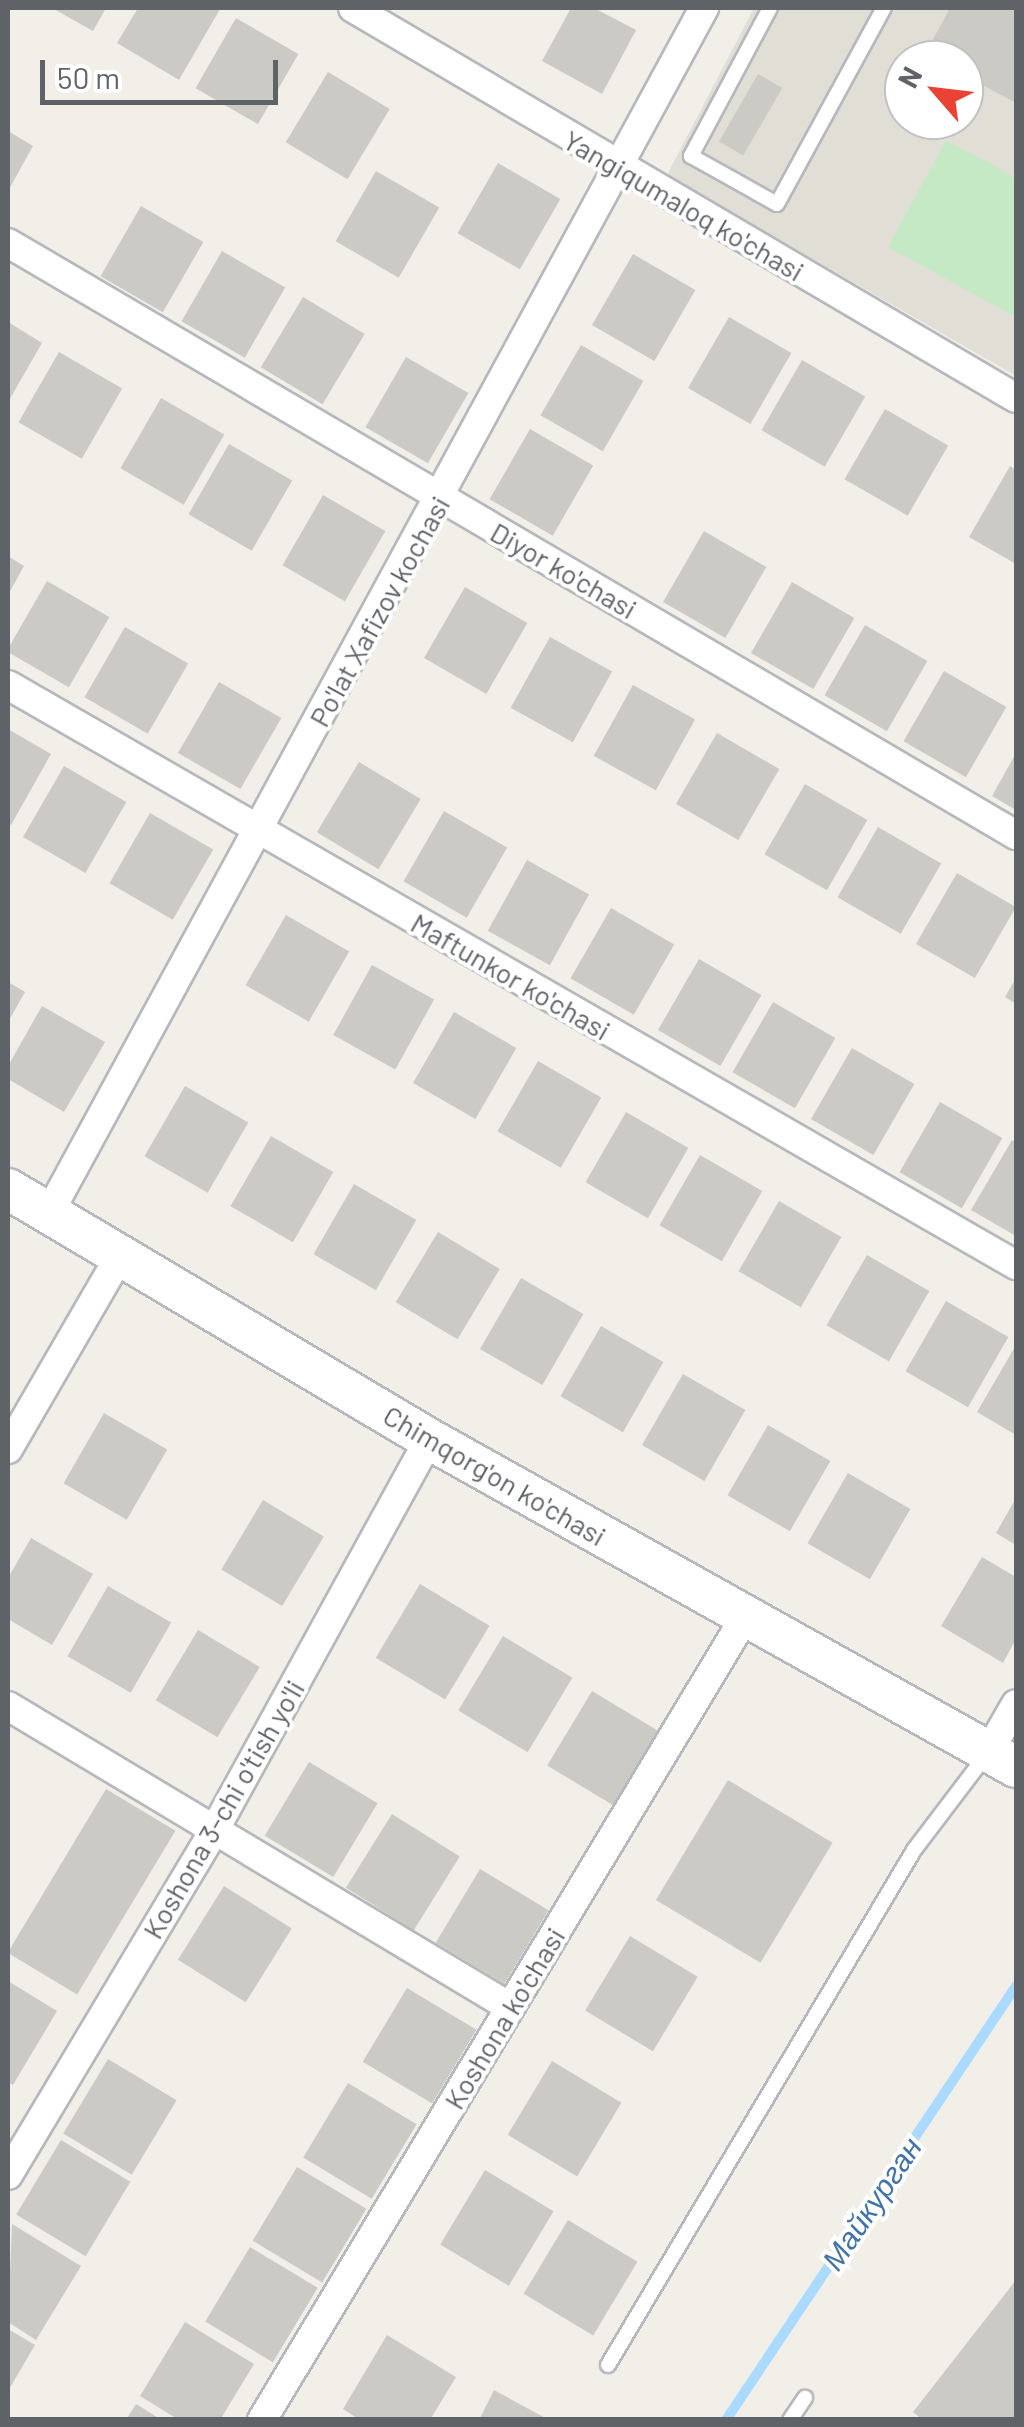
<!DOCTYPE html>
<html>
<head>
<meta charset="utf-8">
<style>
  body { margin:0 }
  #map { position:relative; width:1024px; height:2427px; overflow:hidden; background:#f1efe8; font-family:Barlow,sans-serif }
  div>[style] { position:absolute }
  .education>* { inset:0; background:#e1ded6 }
  .green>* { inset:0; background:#c5e8c5 }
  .stream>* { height:10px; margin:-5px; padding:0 5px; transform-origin:5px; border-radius:5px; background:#aadaff }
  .building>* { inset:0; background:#cccac5; transform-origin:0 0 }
  .roads { filter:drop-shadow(2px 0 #b5b8bc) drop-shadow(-2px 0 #b5b8bc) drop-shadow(0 2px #b5b8bc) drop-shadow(0 -2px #b5b8bc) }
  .lane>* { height:14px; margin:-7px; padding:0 7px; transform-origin:7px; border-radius:7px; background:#fff }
  .street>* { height:28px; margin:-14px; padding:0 14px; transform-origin:14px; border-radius:14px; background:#fff }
  .secondary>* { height:40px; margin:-20px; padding:0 20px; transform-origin:20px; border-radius:20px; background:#fff }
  span { translate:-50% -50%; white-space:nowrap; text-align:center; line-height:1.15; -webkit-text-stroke:8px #fff; paint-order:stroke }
  .street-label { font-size:28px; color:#5f6368 }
  .water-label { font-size:30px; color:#4174aa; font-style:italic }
  .frame { position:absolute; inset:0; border:10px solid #5f6368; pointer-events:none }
  .north { position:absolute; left:884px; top:40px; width:100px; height:100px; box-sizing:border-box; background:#fff; border:2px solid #bfc1c3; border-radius:50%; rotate:298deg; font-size:28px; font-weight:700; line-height:40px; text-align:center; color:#5f6368 }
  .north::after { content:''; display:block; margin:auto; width:35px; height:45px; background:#ea4335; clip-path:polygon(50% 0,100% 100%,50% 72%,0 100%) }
  .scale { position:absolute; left:40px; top:60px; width:238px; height:45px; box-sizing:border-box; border:5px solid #5f6368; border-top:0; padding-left:12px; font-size:30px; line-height:35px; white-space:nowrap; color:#5f6368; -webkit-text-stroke:8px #fff; paint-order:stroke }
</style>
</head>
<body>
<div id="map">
  <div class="education">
    <div style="clip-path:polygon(evenodd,754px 8px,1016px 8px,1016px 376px,667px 175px,754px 8px,904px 60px,964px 60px,964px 120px,904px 120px,904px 60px)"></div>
  </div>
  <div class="green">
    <div style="clip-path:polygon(946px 140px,1016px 178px,1016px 317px,888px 247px)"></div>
  </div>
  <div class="stream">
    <div style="left:726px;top:2420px;width:522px;rotate:-56.25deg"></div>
  </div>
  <div class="building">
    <div style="clip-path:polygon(52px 8px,106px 8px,93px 31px)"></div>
    <div style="clip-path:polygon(138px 8px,220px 9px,179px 80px,117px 43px)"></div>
    <div style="clip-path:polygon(571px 8px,594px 8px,636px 30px,602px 94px,542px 61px)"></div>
    <div style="clip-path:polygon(950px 8px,1016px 8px,1016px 103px,964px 75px,964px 60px,925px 54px)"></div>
    <div style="left:236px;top:18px;width:72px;height:81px;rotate:30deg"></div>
    <div style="left:328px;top:72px;width:72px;height:82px;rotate:31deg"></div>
    <div style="left:758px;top:74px;width:28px;height:78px;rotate:30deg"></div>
    <div style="clip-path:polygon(8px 131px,33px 146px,8px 191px)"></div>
    <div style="left:498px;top:163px;width:72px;height:81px;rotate:30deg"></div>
    <div style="left:376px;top:171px;width:73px;height:81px;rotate:30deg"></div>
    <div style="left:141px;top:206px;width:72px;height:81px;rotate:30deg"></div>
    <div style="left:222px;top:251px;width:73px;height:81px;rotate:30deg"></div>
    <div style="left:633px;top:254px;width:72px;height:82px;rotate:30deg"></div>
    <div style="left:303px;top:297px;width:72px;height:82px;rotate:31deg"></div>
    <div style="left:729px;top:317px;width:72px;height:82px;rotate:30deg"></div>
    <div style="clip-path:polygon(8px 322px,42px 343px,8px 402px)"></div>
    <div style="left:581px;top:345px;width:72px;height:81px;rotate:30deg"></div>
    <div style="left:59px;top:352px;width:73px;height:81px;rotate:30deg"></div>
    <div style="left:406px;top:357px;width:72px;height:81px;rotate:30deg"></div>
    <div style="left:802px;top:360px;width:73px;height:81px;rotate:30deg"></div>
    <div style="left:161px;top:398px;width:73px;height:81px;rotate:30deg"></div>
    <div style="left:885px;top:409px;width:73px;height:81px;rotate:30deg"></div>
    <div style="left:530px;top:429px;width:73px;height:81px;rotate:30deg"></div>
    <div style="left:229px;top:444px;width:73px;height:81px;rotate:30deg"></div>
    <div style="clip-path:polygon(1010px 466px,1016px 470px,1016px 564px,969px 537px)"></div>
    <div style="left:323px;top:495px;width:72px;height:81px;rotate:30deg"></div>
    <div style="left:704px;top:531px;width:72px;height:82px;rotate:30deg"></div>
    <div style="clip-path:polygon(8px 556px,24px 566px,8px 595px)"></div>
    <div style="left:47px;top:581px;width:72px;height:81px;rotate:30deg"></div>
    <div style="left:792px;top:582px;width:72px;height:82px;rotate:30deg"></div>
    <div style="left:465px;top:587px;width:72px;height:82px;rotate:30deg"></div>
    <div style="left:865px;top:625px;width:72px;height:81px;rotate:30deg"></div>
    <div style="left:125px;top:627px;width:73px;height:81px;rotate:30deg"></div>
    <div style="left:550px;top:637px;width:71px;height:81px;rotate:29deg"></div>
    <div style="left:944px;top:671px;width:72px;height:81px;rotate:30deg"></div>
    <div style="left:219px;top:682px;width:72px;height:82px;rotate:30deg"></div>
    <div style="left:633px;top:685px;width:71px;height:81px;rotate:29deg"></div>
    <div style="clip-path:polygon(8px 729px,51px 754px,11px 825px,8px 823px)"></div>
    <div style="left:717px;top:733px;width:72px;height:82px;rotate:30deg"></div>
    <div style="clip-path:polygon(1016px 753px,1016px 810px,992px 796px)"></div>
    <div style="left:359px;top:762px;width:72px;height:82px;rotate:31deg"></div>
    <div style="left:64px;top:766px;width:72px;height:82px;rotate:30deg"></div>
    <div style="left:805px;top:784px;width:72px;height:81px;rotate:30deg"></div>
    <div style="left:444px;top:811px;width:73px;height:81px;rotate:30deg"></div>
    <div style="left:150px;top:813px;width:73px;height:81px;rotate:30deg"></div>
    <div style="left:878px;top:827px;width:73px;height:81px;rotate:30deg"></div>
    <div style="left:527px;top:860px;width:71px;height:81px;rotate:29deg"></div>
    <div style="left:957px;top:873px;width:68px;height:82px;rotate:30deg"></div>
    <div style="left:611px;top:908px;width:73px;height:81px;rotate:30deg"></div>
    <div style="left:286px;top:915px;width:73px;height:81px;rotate:30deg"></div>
    <div style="left:699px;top:959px;width:72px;height:82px;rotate:30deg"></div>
    <div style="left:372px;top:965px;width:71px;height:80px;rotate:29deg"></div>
    <div style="clip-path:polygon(1016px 978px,1016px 1004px,1005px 997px)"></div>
    <div style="clip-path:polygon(8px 982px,25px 992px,8px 1022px)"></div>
    <div style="left:773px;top:1002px;width:72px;height:81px;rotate:30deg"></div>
    <div style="clip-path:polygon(42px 1006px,105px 1042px,64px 1112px,8px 1079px,8px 1066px)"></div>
    <div style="left:454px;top:1012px;width:72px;height:82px;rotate:30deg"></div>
    <div style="left:852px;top:1048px;width:72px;height:82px;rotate:30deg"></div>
    <div style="left:538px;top:1061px;width:73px;height:81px;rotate:30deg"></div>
    <div style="left:185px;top:1086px;width:73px;height:81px;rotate:30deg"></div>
    <div style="left:940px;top:1102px;width:72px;height:81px;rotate:30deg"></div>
    <div style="left:626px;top:1112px;width:72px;height:81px;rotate:30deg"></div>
    <div style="left:271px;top:1136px;width:72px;height:81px;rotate:30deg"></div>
    <div style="clip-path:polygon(1012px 1140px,1016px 1143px,1016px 1236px,971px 1210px)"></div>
    <div style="left:700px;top:1155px;width:72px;height:81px;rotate:30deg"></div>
    <div style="left:354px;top:1184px;width:72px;height:81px;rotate:30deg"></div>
    <div style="left:779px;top:1201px;width:72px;height:81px;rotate:30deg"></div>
    <div style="left:438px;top:1232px;width:72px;height:82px;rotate:31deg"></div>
    <div style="left:867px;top:1255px;width:72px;height:81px;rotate:30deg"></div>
    <div style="left:521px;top:1278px;width:72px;height:82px;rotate:30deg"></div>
    <div style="left:946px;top:1301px;width:72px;height:81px;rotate:30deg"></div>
    <div style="left:601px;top:1326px;width:72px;height:81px;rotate:30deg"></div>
    <div style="clip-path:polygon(1016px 1345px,1016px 1435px,977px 1412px)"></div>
    <div style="left:683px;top:1374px;width:72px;height:82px;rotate:30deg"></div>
    <div style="left:104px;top:1413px;width:73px;height:81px;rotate:30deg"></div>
    <div style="left:768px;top:1425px;width:72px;height:81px;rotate:30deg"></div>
    <div style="left:848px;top:1473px;width:72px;height:81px;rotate:30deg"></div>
    <div style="clip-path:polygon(1016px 1498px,1016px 1545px,996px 1533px)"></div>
    <div style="left:263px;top:1500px;width:71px;height:81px;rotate:31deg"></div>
    <div style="clip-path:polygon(31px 1538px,93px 1574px,52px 1645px,8px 1619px,8px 1578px)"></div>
    <div style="clip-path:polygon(982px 1557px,1016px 1577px,1016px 1639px,1003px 1663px,941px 1626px)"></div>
    <div style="left:420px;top:1584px;width:81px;height:86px;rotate:31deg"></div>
    <div style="left:108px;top:1586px;width:73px;height:81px;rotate:30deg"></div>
    <div style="left:198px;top:1630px;width:72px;height:82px;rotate:31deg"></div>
    <div style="left:503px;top:1636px;width:81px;height:87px;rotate:31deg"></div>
    <div style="left:592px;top:1691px;width:79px;height:87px;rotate:31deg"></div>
    <div style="left:309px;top:1762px;width:80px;height:86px;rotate:31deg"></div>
    <div style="left:728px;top:1780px;width:122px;height:140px;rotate:31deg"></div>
    <div style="left:106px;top:1789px;width:81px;height:191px;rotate:31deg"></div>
    <div style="left:392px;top:1814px;width:80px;height:87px;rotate:32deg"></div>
    <div style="left:480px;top:1869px;width:80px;height:86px;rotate:31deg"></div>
    <div style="left:224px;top:1886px;width:80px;height:87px;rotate:32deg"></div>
    <div style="left:630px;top:1936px;width:79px;height:87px;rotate:31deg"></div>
    <div style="clip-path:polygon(8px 1981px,57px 2011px,13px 2085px,8px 2082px)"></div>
    <div style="left:407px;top:1988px;width:81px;height:86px;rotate:31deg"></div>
    <div style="left:108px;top:2059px;width:80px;height:87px;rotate:31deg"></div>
    <div style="left:552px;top:2061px;width:81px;height:86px;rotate:31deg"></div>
    <div style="left:348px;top:2083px;width:80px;height:87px;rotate:31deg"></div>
    <div style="left:61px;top:2140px;width:81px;height:87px;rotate:31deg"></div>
    <div style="left:297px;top:2167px;width:81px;height:86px;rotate:31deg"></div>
    <div style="left:485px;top:2170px;width:80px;height:87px;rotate:31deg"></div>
    <div style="left:568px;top:2220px;width:81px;height:86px;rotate:31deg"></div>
    <div style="clip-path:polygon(12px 2224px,81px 2266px,36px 2340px,8px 2322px)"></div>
    <div style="left:250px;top:2247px;width:79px;height:87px;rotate:31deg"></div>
    <div style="clip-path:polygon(1016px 2280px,1016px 2420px,923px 2420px,913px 2412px)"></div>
    <div style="clip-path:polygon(185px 2322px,254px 2364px,220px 2420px,179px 2420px,140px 2396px)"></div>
    <div style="clip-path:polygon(8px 2329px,35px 2345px,8px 2391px)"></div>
    <div style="clip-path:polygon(387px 2335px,456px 2377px,430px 2420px,360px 2420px,343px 2409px)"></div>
    <div style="clip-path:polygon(494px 2390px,549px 2420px,479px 2420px)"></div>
    <div style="clip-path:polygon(136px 2404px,162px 2420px,126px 2420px)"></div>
  </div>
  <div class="roads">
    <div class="lane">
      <div style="left:770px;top:8px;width:168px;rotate:118.1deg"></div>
      <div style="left:691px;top:156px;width:98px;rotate:29.2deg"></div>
      <div style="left:777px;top:204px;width:223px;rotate:-61.4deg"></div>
      <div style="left:608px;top:2365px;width:599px;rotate:-59.28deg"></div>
      <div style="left:914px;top:1850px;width:119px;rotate:-52.8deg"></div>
      <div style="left:790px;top:2420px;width:27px;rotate:-56deg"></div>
    </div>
    <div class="street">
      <div style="left:353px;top:8px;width:769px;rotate:30.47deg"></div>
      <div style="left:8px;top:243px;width:1169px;rotate:30.43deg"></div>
      <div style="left:8px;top:685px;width:1163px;rotate:29.92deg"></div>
      <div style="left:49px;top:1213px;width:1372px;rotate:-61.47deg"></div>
      <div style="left:8px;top:1449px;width:225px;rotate:-59.9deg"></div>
      <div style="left:8px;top:1706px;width:585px;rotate:30.95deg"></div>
      <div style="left:989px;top:1751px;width:54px;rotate:-60.1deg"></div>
      <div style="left:8px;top:2175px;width:403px;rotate:-59.1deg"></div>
      <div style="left:215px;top:1829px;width:445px;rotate:-61.2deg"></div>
      <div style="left:262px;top:2420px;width:937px;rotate:-58.97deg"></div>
    </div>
    <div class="secondary">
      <div style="left:8px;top:1189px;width:490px;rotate:30.7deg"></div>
      <div style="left:429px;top:1439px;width:672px;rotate:29.2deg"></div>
    </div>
  </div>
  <div class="street-label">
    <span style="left:684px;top:205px;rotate:30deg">Yangiqumaloq ko'chasi</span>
    <span style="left:564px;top:570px;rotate:30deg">Diyor ko'chasi</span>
    <span style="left:379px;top:611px;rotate:-61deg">Po'lat Xafizov kochasi</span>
    <span style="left:511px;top:976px;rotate:30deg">Maftunkor ko'chasi</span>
    <span style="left:495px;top:1475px;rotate:30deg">Chimqorg'on ko'chasi</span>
    <span style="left:223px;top:1809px;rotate:-60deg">Koshona 3-chi o'tish yo'li</span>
    <span style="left:504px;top:2018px;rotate:-59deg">Koshona ko'chasi</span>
  </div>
  <div class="water-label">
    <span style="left:871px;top:2203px;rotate:-56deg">Майкурган</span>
  </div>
  <div class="frame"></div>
  <div class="north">N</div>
  <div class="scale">50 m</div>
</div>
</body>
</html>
